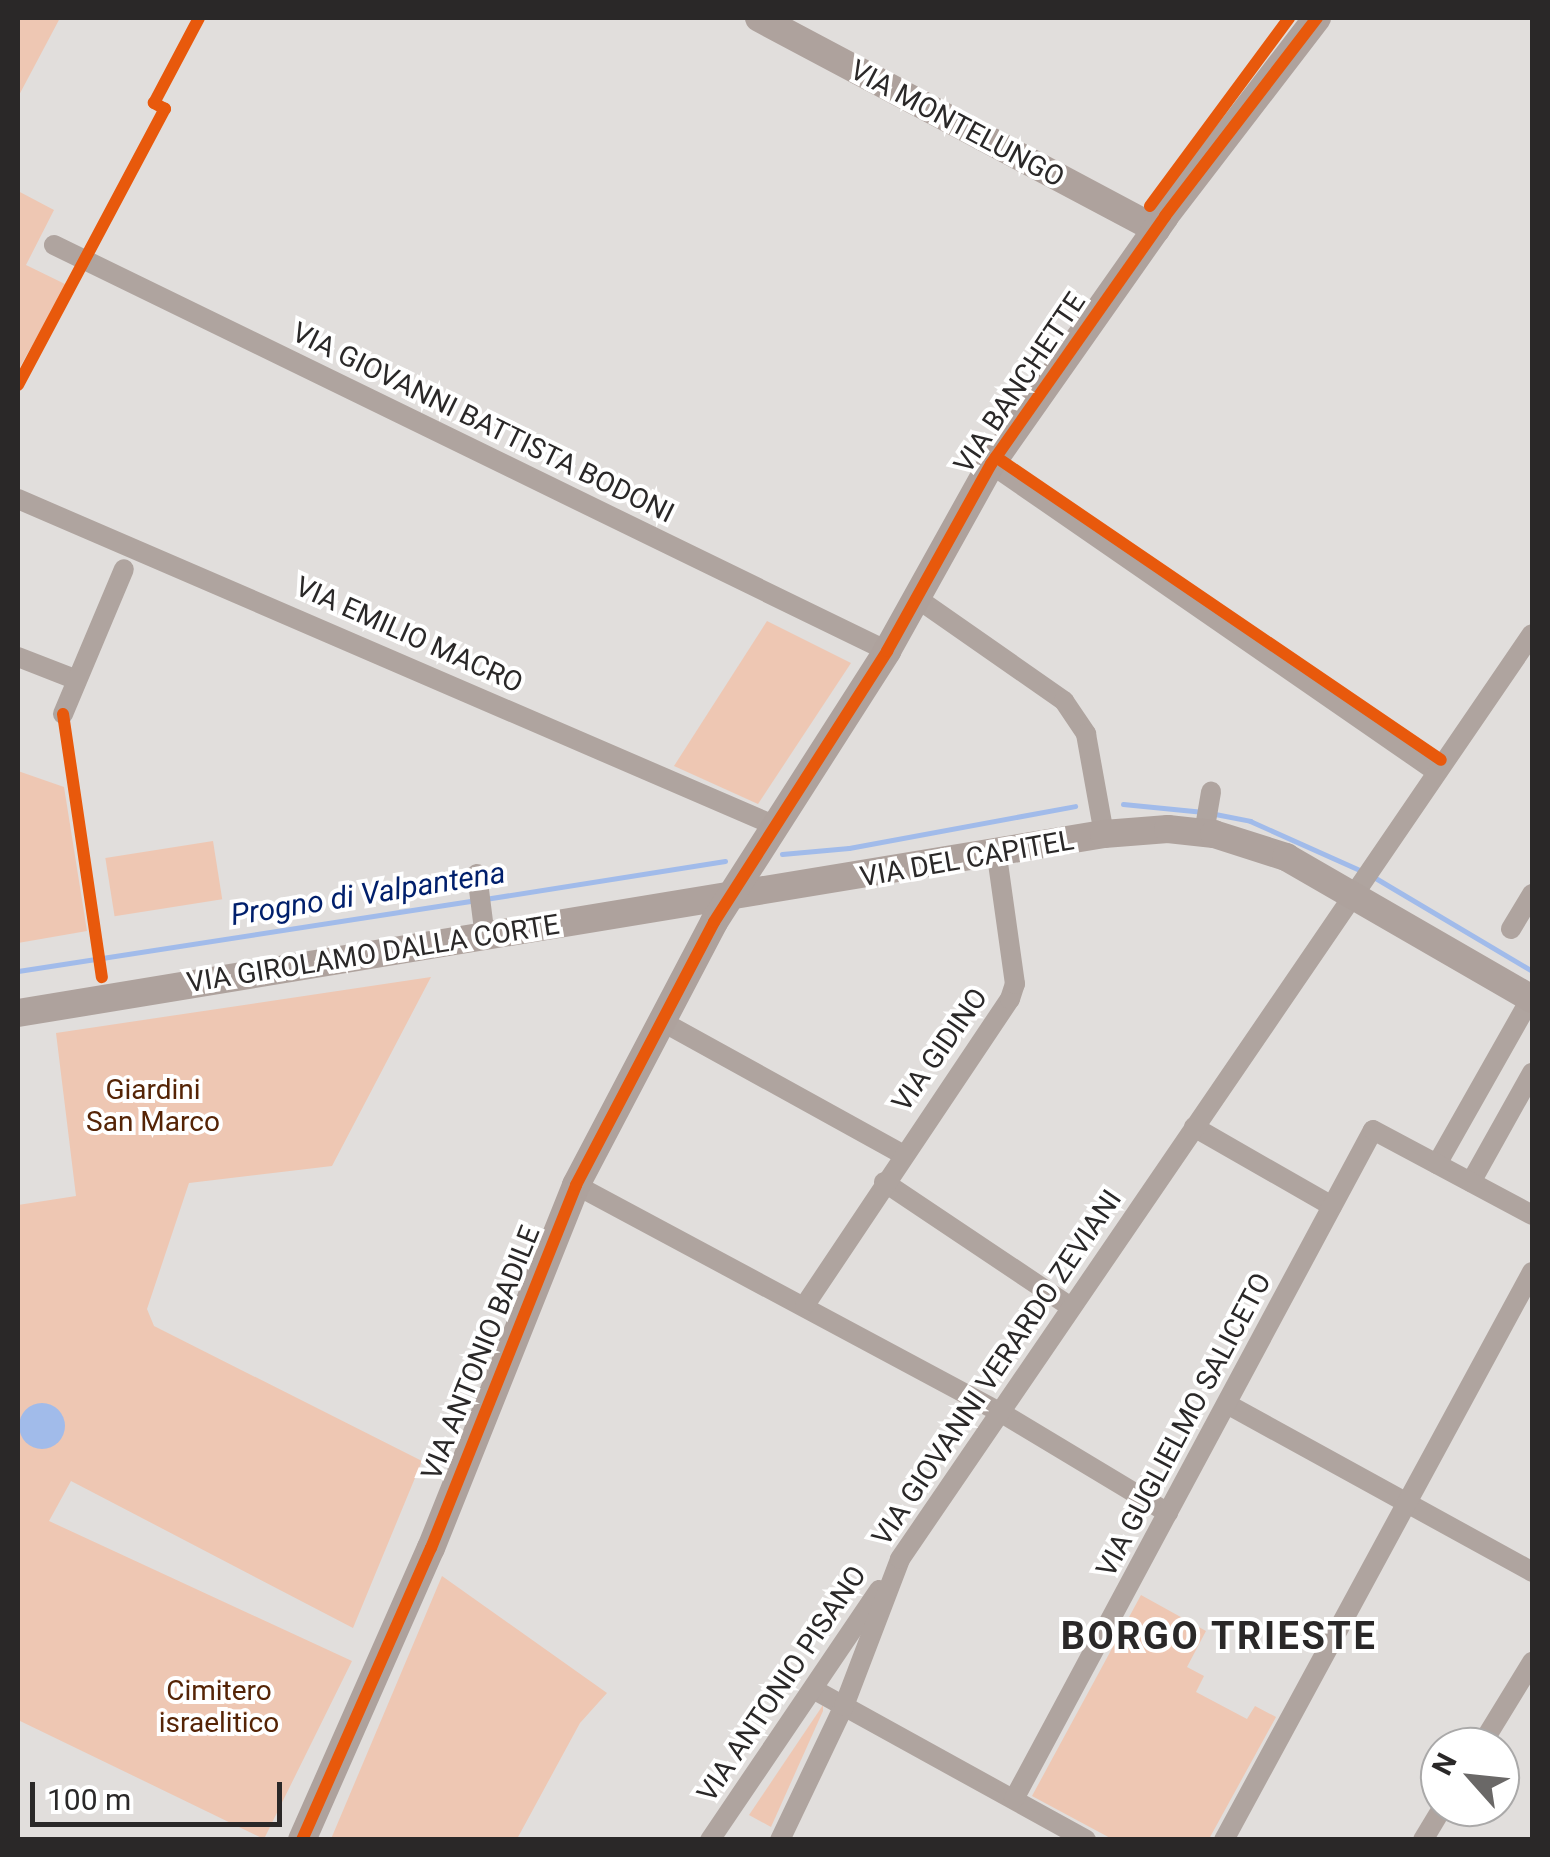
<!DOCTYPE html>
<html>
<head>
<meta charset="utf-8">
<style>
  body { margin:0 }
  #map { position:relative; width:1550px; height:1857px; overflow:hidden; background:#e1dedc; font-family:Roboto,sans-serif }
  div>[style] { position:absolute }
  .green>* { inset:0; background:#eec7b3; transform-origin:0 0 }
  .water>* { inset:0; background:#a1bbea }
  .round { border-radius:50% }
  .stream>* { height:5px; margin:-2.5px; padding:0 2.5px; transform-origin:2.5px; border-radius:2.5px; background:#a1bbea }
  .street>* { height:20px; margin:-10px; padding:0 10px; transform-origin:10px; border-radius:10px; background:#afa49f }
  .secondary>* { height:28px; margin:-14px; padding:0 14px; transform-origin:14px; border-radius:14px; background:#aea29d }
  .cycleway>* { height:12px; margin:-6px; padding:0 6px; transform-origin:6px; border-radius:6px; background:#e8590c }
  span { translate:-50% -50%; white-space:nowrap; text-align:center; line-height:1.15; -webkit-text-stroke:8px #fff; paint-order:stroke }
  .street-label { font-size:28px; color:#2a2828 }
  .park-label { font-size:28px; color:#552406 }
  .water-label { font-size:30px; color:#001f6c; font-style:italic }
  .district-label { font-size:38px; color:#2a2828; font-weight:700; letter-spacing:2.5px }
  .frame { position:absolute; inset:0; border:20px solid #2a2828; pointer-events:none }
  .north { position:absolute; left:1420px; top:1727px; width:100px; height:100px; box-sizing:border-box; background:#fff; border:2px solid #aaa9a9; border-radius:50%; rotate:297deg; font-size:28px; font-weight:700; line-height:40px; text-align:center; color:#2a2828 }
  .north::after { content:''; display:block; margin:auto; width:35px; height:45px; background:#6a6867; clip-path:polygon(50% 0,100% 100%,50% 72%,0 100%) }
  .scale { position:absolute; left:30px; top:1782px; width:252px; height:45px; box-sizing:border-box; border:5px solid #2a2828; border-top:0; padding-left:12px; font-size:30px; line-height:35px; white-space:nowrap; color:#2a2828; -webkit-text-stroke:8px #fff; paint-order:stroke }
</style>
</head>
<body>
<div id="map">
  <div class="green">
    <div style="clip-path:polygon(18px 18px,60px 18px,18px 97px)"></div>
    <div style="clip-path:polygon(18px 191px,54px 210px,26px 265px,67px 285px,18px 370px)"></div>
    <div style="clip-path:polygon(767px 621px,851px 663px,758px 804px,674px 766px)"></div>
    <div style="clip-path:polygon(18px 771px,64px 787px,87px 931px,18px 943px)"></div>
    <div style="left:213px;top:841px;width:59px;height:109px;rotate:81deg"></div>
    <div style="clip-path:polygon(431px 977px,332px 1166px,189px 1183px,147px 1309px,154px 1326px,422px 1461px,353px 1628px,71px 1481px,49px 1521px,352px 1661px,264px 1839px,18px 1720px,18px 1205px,76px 1196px,56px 1033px)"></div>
    <div style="clip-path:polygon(442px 1576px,607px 1693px,580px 1723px,517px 1839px,331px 1839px)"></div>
    <div style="clip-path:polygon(1141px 1595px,1206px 1631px,1187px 1667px,1204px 1676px,1196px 1692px,1247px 1719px,1255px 1706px,1276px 1717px,1209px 1839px,1112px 1839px,1032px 1796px)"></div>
    <div style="clip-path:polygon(823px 1705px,823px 1711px,771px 1827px,749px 1815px)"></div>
  </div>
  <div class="water">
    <div class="round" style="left:19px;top:1403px;width:46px;height:46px"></div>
  </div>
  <div class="stream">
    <div style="left:1123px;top:804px;width:81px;rotate:5.6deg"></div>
    <div style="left:1215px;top:814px;width:36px;rotate:11deg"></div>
    <div style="left:1250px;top:821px;width:123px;rotate:24.1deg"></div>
    <div style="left:782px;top:854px;width:67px;rotate:-5.1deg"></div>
    <div style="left:849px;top:848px;width:230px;rotate:-10.5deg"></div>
    <div style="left:1372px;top:876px;width:186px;rotate:30.7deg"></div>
    <div style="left:485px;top:899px;width:243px;rotate:-9deg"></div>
    <div style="left:18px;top:971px;width:461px;rotate:-8.8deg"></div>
  </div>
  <div class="street">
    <div style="left:54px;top:245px;width:927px;rotate:25.98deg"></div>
    <div style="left:991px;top:464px;width:538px;rotate:34.63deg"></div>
    <div style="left:18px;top:499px;width:826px;rotate:23.34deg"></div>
    <div style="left:918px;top:599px;width:178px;rotate:34.9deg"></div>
    <div style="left:1064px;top:701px;width:40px;rotate:56deg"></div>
    <div style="left:1086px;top:734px;width:102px;rotate:79.8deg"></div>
    <div style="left:18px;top:657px;width:63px;rotate:21.3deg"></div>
    <div style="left:63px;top:714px;width:157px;rotate:-67.2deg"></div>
    <div style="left:1204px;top:833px;width:42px;rotate:-80.3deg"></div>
    <div style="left:477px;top:874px;width:64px;rotate:82.8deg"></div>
    <div style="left:1511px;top:929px;width:41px;rotate:-59deg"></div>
    <div style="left:663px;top:1022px;width:273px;rotate:28.9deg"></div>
    <div style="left:1194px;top:1127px;width:159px;rotate:29.8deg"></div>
    <div style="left:1437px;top:1164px;width:191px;rotate:-60.5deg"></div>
    <div style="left:884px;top:1182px;width:223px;rotate:33.8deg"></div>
    <div style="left:1471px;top:1182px;width:125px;rotate:-60.8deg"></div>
    <div style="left:576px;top:1185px;width:481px;rotate:28.2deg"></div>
    <div style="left:1000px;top:1412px;width:196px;rotate:31deg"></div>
    <div style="left:805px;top:1305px;width:368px;rotate:-56.2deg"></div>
    <div style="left:1010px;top:999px;width:16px;rotate:-72deg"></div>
    <div style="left:1015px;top:984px;width:129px;rotate:-98deg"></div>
    <div style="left:1227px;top:1404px;width:348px;rotate:28.8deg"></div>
    <div style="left:813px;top:1689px;width:312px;rotate:28.9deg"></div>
    <div style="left:1480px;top:1747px;width:100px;rotate:-58.5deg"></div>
    <div style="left:1014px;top:1799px;width:759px;rotate:-61.78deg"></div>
    <div style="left:1373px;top:1130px;width:180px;rotate:28.1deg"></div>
    <div style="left:710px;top:1840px;width:302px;rotate:-55.9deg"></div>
    <div style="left:780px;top:1840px;width:148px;rotate:-64.5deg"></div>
    <div style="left:844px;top:1706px;width:157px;rotate:-69.1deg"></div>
    <div style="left:900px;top:1559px;width:1120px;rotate:-55.66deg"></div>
    <div style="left:1224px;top:1840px;width:646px;rotate:-61.53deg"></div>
    <div style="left:1423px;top:1840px;width:39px;rotate:-59deg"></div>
  </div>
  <div class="secondary">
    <div style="left:759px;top:18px;width:450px;rotate:28deg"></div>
    <div style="left:18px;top:1013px;width:1101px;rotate:-9.36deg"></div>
    <div style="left:1104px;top:834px;width:64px;rotate:-4.5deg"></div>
    <div style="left:1168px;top:829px;width:46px;rotate:6.2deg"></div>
    <div style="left:1214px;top:834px;width:76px;rotate:17.7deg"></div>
    <div style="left:1286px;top:857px;width:284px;rotate:30deg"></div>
    <div style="left:302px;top:1840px;width:319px;rotate:-66.2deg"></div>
    <div style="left:431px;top:1548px;width:391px;rotate:-68.2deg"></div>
    <div style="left:576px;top:1185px;width:297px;rotate:-62.3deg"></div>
    <div style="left:714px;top:922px;width:322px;rotate:-57.4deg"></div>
    <div style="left:887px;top:651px;width:214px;rotate:-60.9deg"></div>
    <div style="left:991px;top:464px;width:303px;rotate:-54.9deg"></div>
    <div style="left:1165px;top:216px;width:250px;rotate:-52.5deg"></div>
  </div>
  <div class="cycleway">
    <div style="left:1150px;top:206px;width:234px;rotate:-53.5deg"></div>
    <div style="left:18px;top:385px;width:313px;rotate:-62deg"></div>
    <div style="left:165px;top:109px;width:13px;rotate:-151deg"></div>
    <div style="left:154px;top:103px;width:96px;rotate:-62.1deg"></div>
    <div style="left:996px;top:457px;width:538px;rotate:34.25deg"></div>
    <div style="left:63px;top:714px;width:266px;rotate:81.6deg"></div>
    <div style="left:302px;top:1840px;width:319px;rotate:-66.2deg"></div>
    <div style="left:431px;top:1548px;width:391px;rotate:-68.2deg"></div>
    <div style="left:576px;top:1185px;width:297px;rotate:-62.3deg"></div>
    <div style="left:714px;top:922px;width:322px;rotate:-57.4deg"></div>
    <div style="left:887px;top:651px;width:214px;rotate:-60.9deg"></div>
    <div style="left:991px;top:464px;width:303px;rotate:-54.9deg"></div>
    <div style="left:1165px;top:216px;width:250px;rotate:-52.5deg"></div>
  </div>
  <div class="street-label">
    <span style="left:957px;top:124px;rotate:28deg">VIA MONTELUNGO</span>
    <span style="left:1020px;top:383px;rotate:-56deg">VIA BANCHETTE</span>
    <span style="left:483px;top:423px;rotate:26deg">VIA GIOVANNI BATTISTA BODONI</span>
    <span style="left:409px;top:635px;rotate:24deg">VIA EMILIO MACRO</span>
    <span style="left:967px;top:859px;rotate:-10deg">VIA DEL CAPITEL</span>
    <span style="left:373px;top:954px;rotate:-9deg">VIA GIROLAMO DALLA CORTE</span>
    <span style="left:940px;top:1050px;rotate:-55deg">VIA GIDINO</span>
    <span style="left:481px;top:1353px;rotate:-68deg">VIA ANTONIO BADILE</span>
    <span style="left:997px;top:1368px;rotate:-56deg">VIA GIOVANNI VERARDO ZEVIANI</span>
    <span style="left:1184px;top:1425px;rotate:-62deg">VIA GUGLIELMO SALICETO</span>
    <span style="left:782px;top:1684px;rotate:-56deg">VIA ANTONIO PISANO</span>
  </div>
  <div class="park-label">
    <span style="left:153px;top:1106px">Giardini<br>San Marco</span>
    <span style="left:219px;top:1707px">Cimitero<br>israelitico</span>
  </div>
  <div class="water-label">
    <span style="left:368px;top:894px;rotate:-9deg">Progno di Valpantena</span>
  </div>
  <div class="district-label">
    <span style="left:1219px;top:1637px">BORGO TRIESTE</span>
  </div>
  <div class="frame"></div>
  <div class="north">N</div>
  <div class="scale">100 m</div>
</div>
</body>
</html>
